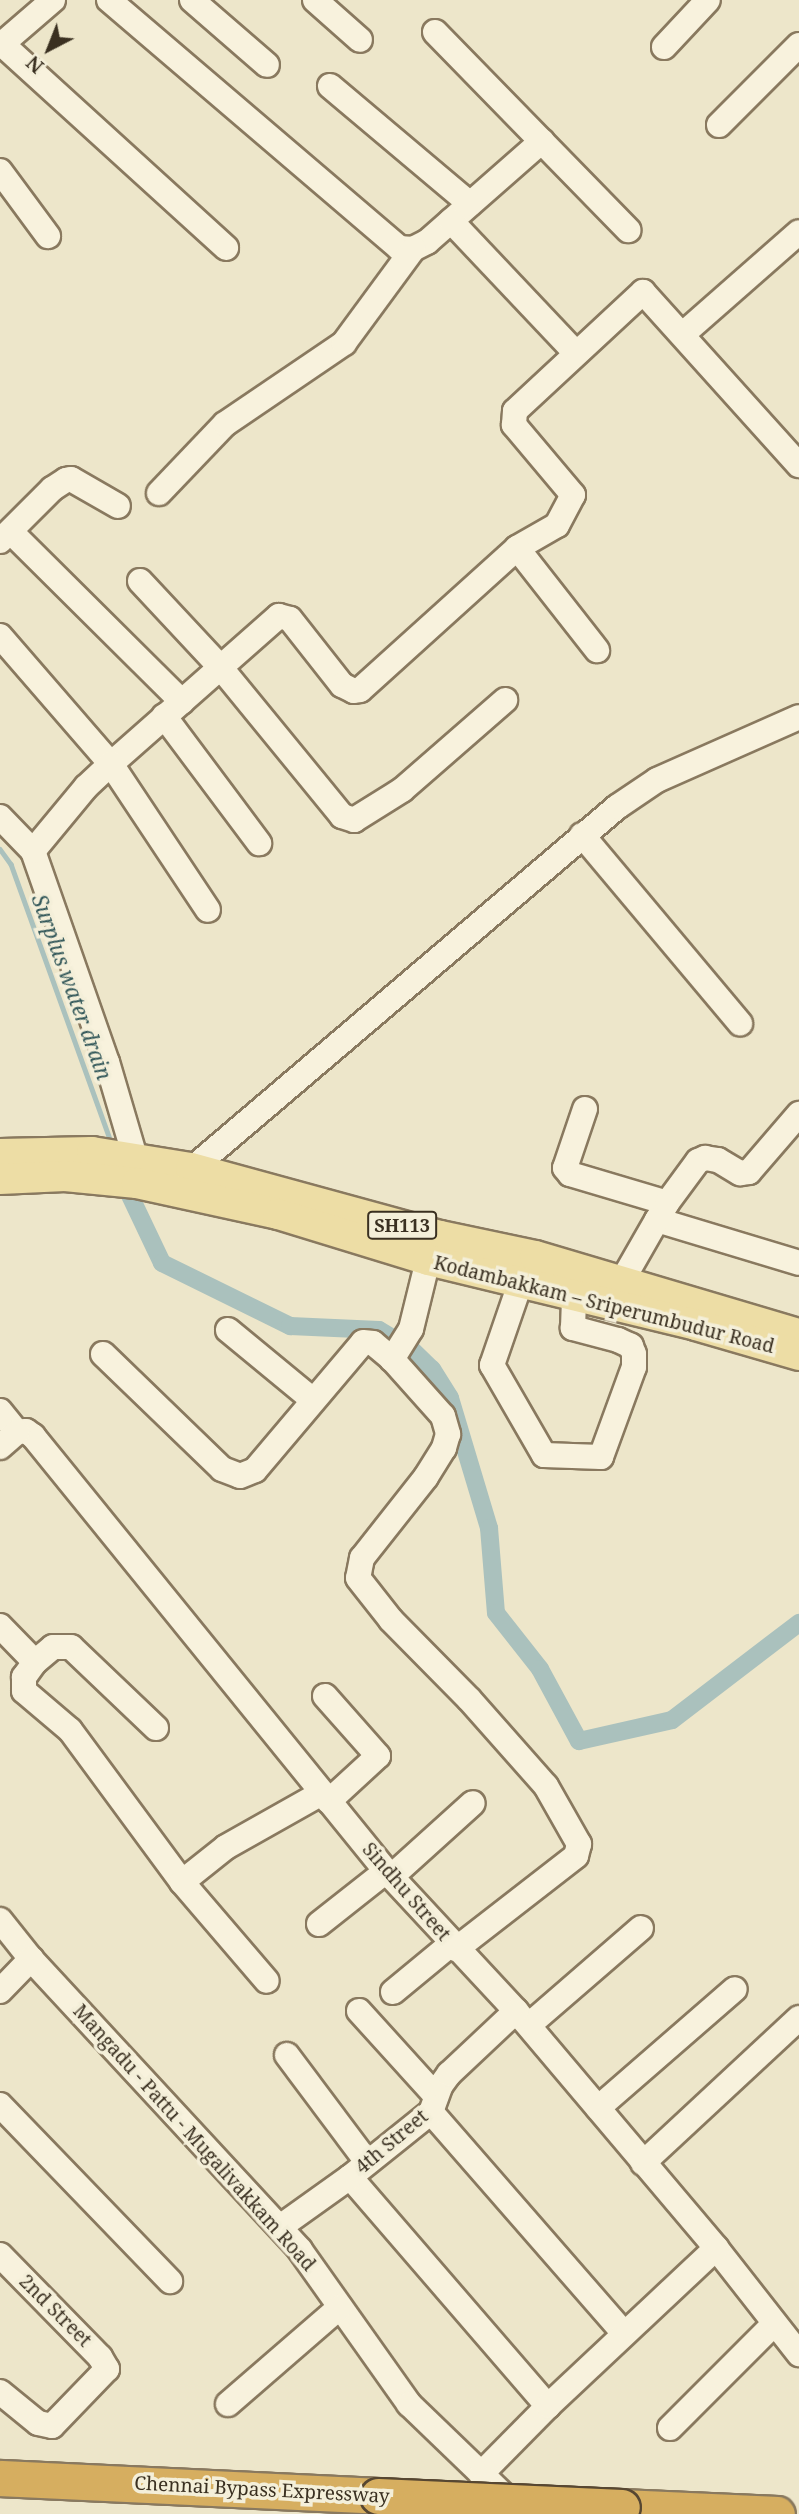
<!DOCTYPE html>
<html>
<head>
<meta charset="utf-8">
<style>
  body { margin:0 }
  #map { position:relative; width:799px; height:2514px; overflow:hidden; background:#ede6ca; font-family:"Noto Serif",serif }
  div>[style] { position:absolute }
  .stream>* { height:4.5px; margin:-2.25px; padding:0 2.25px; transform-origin:2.25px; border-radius:2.25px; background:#aac1bd }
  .canal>* { height:18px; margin:-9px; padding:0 9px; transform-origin:9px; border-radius:9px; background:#aac1bd }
  .roads { filter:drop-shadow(2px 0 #89795f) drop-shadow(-2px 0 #89795f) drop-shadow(0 2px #89795f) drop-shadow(0 -2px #89795f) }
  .minor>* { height:24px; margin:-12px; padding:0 12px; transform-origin:12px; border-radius:12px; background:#f8f2dd }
  .major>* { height:30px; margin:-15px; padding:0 15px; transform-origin:15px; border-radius:15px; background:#eddda5 }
  .highway>* { height:35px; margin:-17.5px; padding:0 17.5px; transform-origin:17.5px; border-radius:17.5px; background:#d6ae60 }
  .bridges { filter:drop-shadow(2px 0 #574732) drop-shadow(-2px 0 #574732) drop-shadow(0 2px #574732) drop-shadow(0 -2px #574732) }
  .highway-bridge>* { height:35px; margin:-17.5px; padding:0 17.5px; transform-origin:17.5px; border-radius:17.5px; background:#d6ae60 }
  span { translate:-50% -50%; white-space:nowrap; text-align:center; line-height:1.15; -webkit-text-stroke:7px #f4efd9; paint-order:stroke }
  .shield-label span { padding:2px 5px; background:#f4efd9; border:2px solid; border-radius:5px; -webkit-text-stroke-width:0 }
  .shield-label { font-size:18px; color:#3a3021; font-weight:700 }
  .street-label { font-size:19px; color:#3a3021 }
  .water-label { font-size:21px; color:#325759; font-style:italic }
  .north { position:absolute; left:14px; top:14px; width:70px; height:70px; -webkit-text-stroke:5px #f4efd9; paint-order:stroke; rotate:222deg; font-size:19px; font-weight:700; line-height:28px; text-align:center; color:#3a3021 }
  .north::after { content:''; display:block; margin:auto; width:24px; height:32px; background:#3a3021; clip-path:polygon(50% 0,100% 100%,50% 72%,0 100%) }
</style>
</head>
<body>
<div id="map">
  <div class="stream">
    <div style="left:0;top:849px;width:19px;rotate:54deg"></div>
    <div style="left:11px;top:864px;width:292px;rotate:70.2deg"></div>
  </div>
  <div class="canal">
    <div style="left:125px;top:1185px;width:86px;rotate:64.6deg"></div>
    <div style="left:162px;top:1263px;width:143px;rotate:26.2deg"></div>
    <div style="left:290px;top:1326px;width:89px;rotate:2.6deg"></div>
    <div style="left:379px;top:1330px;width:37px;rotate:31deg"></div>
    <div style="left:411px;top:1349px;width:29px;rotate:44deg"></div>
    <div style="left:432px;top:1369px;width:34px;rotate:58deg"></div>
    <div style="left:450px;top:1398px;width:136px;rotate:73.3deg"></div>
    <div style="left:489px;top:1528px;width:85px;rotate:85.3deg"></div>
    <div style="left:496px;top:1613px;width:71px;rotate:51.8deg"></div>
    <div style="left:540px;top:1669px;width:82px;rotate:61.6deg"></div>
    <div style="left:579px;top:1741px;width:95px;rotate:-12.7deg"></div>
    <div style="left:672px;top:1720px;width:160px;rotate:-37.4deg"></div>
  </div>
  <div class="roads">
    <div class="minor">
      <div style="left:53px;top:0;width:67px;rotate:139.2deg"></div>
      <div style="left:2px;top:44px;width:303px;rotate:42.3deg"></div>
      <div style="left:109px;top:0;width:382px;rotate:40.5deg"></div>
      <div style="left:399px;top:248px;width:14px;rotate:4deg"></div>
      <div style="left:413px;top:249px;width:16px;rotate:-27deg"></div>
      <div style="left:427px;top:242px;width:153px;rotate:-41.3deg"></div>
      <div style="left:192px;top:0;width:99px;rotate:40.9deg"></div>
      <div style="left:315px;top:0;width:60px;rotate:41.6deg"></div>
      <div style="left:435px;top:32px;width:277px;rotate:45.7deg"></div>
      <div style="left:664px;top:47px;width:64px;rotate:-46.9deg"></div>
      <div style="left:330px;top:86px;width:183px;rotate:40.1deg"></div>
      <div style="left:719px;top:125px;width:113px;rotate:-45deg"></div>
      <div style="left:0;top:171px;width:81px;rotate:53.6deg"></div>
      <div style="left:451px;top:221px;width:182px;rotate:46.6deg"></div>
      <div style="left:683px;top:334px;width:154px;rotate:-41.3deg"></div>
      <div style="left:159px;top:493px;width:95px;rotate:-46.3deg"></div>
      <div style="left:225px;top:424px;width:144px;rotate:-34.2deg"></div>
      <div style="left:344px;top:343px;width:117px;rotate:-53.7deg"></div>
      <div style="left:11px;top:532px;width:241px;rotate:44.8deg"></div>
      <div style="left:0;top:541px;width:74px;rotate:-45deg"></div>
      <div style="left:52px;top:489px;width:17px;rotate:-33deg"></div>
      <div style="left:66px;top:480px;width:5px;rotate:-11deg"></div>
      <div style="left:71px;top:479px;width:54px;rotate:29.9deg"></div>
      <div style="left:517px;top:548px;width:46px;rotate:-29.9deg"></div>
      <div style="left:557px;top:525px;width:34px;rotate:-62deg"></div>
      <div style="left:573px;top:495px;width:92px;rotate:-130.1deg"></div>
      <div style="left:514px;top:425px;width:14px;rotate:-86deg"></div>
      <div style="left:515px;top:411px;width:175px;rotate:-42.9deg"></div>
      <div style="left:643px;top:292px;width:233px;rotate:48deg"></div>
      <div style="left:140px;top:581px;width:119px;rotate:47deg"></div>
      <div style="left:221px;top:668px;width:191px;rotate:50.7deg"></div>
      <div style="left:342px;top:816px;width:13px;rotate:18deg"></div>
      <div style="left:354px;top:820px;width:57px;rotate:-32deg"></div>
      <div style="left:402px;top:790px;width:137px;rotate:-41.1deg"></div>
      <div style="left:0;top:636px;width:169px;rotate:49.1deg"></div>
      <div style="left:111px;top:764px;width:224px;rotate:-41.4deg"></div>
      <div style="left:279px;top:616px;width:11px;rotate:15deg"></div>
      <div style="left:290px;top:619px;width:84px;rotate:51.8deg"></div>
      <div style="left:342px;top:685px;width:13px;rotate:27deg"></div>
      <div style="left:354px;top:691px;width:6px;rotate:-9deg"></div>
      <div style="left:360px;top:690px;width:212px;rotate:-42.1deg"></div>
      <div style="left:517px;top:548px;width:130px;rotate:51.9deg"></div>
      <div style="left:164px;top:716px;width:159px;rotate:53.2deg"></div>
      <div style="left:0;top:817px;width:47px;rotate:45.9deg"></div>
      <div style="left:33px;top:851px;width:224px;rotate:70.7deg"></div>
      <div style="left:107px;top:1062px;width:99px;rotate:73.6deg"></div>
      <div style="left:135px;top:1157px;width:18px;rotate:87deg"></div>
      <div style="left:582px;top:835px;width:246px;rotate:50deg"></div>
      <div style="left:33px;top:851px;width:83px;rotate:-50.4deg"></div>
      <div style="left:86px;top:787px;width:34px;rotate:-43deg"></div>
      <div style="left:111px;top:764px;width:175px;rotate:56.4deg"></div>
      <div style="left:585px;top:1109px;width:62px;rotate:108.7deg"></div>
      <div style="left:565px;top:1168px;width:8px;rotate:50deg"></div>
      <div style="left:570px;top:1174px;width:101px;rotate:16.6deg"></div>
      <div style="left:667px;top:1203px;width:20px;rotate:120deg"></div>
      <div style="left:657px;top:1220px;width:148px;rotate:16.8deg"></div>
      <div style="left:193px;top:1168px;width:557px;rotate:-40.41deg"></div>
      <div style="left:617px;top:807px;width:48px;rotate:-34deg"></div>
      <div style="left:657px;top:780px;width:155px;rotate:-23.9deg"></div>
      <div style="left:667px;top:1203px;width:52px;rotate:-53.6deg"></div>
      <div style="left:698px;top:1161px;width:8px;rotate:-23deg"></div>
      <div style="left:705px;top:1158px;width:13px;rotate:9deg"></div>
      <div style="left:718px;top:1160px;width:26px;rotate:31deg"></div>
      <div style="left:740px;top:1173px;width:9px;rotate:-6deg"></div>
      <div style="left:749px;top:1172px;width:77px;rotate:-49.2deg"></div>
      <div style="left:436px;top:1243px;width:19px;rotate:115deg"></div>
      <div style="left:428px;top:1260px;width:71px;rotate:103.8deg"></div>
      <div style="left:411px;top:1329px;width:36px;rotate:122deg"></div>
      <div style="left:392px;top:1359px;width:76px;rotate:48.2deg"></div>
      <div style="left:443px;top:1416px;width:19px;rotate:74deg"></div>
      <div style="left:448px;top:1434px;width:15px;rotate:106deg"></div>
      <div style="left:444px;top:1448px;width:34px;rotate:122deg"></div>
      <div style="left:426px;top:1477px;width:103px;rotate:128.3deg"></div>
      <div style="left:362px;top:1558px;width:20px;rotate:101deg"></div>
      <div style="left:358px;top:1578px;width:53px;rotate:51.8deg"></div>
      <div style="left:391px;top:1620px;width:111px;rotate:45.4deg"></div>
      <div style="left:469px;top:1699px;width:116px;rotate:48.5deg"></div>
      <div style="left:546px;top:1786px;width:67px;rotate:60.4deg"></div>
      <div style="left:579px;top:1844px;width:12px;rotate:104deg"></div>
      <div style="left:576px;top:1856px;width:152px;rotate:142.2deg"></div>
      <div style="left:521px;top:1281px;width:89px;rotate:109deg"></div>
      <div style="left:492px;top:1365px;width:104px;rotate:60deg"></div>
      <div style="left:544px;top:1455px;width:57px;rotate:2deg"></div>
      <div style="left:601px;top:1457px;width:96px;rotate:-69.9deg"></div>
      <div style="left:634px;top:1367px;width:13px;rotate:-90deg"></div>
      <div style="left:634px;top:1354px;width:9px;rotate:-111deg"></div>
      <div style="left:631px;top:1346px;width:14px;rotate:-155deg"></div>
      <div style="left:618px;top:1340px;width:47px;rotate:-165.1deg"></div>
      <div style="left:573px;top:1328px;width:32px;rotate:-88deg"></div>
      <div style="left:614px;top:1295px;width:86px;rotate:-60.2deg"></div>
      <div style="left:228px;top:1330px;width:110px;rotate:39.5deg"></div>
      <div style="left:103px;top:1354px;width:165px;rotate:44deg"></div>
      <div style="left:222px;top:1469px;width:19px;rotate:21deg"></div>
      <div style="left:240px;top:1476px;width:16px;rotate:-22deg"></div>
      <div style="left:255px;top:1470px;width:167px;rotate:-49.8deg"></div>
      <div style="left:363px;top:1342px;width:10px;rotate:6deg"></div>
      <div style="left:373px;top:1343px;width:25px;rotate:40deg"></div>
      <div style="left:0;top:1411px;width:27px;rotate:51deg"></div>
      <div style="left:17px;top:1432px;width:9px;rotate:-6deg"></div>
      <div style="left:26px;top:1431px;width:9px;rotate:36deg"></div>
      <div style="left:33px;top:1436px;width:560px;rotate:50.94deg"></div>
      <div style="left:386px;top:1871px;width:191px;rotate:47.1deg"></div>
      <div style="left:516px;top:2011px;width:310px;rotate:49.8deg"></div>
      <div style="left:716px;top:2248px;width:135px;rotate:51.9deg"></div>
      <div style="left:0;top:1447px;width:23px;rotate:-41deg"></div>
      <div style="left:0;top:1626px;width:50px;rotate:45.8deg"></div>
      <div style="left:325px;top:1696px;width:80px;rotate:48.5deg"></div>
      <div style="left:378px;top:1756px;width:67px;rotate:137.4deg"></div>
      <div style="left:156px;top:1728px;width:117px;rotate:-136.4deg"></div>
      <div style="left:71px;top:1647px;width:18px;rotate:180deg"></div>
      <div style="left:53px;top:1647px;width:23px;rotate:140deg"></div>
      <div style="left:35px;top:1662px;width:19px;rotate:126deg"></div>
      <div style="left:24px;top:1677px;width:14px;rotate:90deg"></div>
      <div style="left:24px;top:1691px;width:60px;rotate:40.3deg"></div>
      <div style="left:70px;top:1730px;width:189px;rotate:53.6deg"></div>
      <div style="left:182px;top:1882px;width:130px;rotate:49.4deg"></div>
      <div style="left:391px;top:1877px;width:110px;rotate:-42.1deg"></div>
      <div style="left:182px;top:1882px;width:56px;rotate:-38.5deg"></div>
      <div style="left:226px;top:1847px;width:110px;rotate:-29.4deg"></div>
      <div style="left:0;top:1920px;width:50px;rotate:51.5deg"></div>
      <div style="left:31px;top:1959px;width:396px;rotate:47.2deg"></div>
      <div style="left:300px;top:2250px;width:189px;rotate:54.7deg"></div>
      <div style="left:409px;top:2404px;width:146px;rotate:43.9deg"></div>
      <div style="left:319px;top:1924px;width:85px;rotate:-38.3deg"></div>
      <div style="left:0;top:1991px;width:45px;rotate:-45.9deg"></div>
      <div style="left:393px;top:1992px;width:75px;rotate:-39.6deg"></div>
      <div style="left:359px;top:2011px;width:115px;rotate:47.8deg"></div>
      <div style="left:529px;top:2025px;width:148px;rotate:-40.9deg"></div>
      <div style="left:287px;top:2055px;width:134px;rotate:53.2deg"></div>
      <div style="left:0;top:2105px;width:245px;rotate:46deg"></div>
      <div style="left:598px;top:2108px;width:181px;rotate:-41deg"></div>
      <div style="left:431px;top:2112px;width:293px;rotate:48.9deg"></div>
      <div style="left:643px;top:2163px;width:213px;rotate:-42.9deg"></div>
      <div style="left:350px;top:2177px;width:303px;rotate:49.2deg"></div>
      <div style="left:280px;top:2227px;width:86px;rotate:-35.5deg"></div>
      <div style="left:350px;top:2177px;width:104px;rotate:-38.7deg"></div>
      <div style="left:431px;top:2112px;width:29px;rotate:-70deg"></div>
      <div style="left:441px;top:2085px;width:14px;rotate:-54deg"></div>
      <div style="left:449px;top:2074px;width:92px;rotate:-43.2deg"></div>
      <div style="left:0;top:2255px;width:143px;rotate:45.6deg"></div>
      <div style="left:100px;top:2357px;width:14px;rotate:60deg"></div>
      <div style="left:107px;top:2369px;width:79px;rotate:134deg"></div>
      <div style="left:52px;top:2426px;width:14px;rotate:-168deg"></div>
      <div style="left:38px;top:2423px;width:49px;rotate:-140.8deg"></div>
      <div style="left:228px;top:2404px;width:148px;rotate:-40.9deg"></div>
      <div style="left:670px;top:2428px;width:147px;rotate:-45deg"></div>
      <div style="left:481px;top:2474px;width:95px;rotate:-45.4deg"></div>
      <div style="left:548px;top:2406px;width:231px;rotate:-43.2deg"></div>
    </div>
    <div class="major">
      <div style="left:0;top:1154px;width:92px;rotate:-1.2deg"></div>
      <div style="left:92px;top:1152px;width:100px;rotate:9.2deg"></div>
      <div style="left:191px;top:1168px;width:258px;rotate:15.3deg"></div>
      <div style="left:440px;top:1236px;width:97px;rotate:11.9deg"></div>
      <div style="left:535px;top:1256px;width:275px;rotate:16.5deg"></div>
      <div style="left:0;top:1179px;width:65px;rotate:-2.6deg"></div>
      <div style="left:65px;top:1176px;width:72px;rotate:5.6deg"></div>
      <div style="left:137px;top:1183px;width:144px;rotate:12.4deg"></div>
      <div style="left:278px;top:1214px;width:157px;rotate:17deg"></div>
      <div style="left:428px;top:1260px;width:276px;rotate:13.6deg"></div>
      <div style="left:696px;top:1325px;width:107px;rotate:16.2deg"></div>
    </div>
    <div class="highway">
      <div style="left:0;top:2478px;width:378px;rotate:2.7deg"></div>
      <div style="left:622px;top:2507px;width:155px;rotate:2.6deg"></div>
    </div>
  </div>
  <div class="bridges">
    <div class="highway-bridge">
      <div style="left:378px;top:2496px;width:244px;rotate:2.6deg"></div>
    </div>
  </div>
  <div class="shield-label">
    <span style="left:402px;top:1225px">SH113</span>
  </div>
  <div class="street-label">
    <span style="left:604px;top:1305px;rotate:14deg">Kodambakkam – Sriperumbudur Road</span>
    <span style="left:406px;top:1892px;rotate:49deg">Sindhu Street</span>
    <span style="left:194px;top:2138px;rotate:48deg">Mangadu - Pattu - Mugalivakkam Road</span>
    <span style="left:392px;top:2142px;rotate:-40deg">4th Street</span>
    <span style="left:55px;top:2311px;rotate:45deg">2nd Street</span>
    <span style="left:262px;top:2490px;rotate:3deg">Chennai Bypass Expressway</span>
  </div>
  <div class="water-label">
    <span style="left:72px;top:987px;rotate:70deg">Surplus water drain</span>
  </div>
  <div class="north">N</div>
</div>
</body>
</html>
